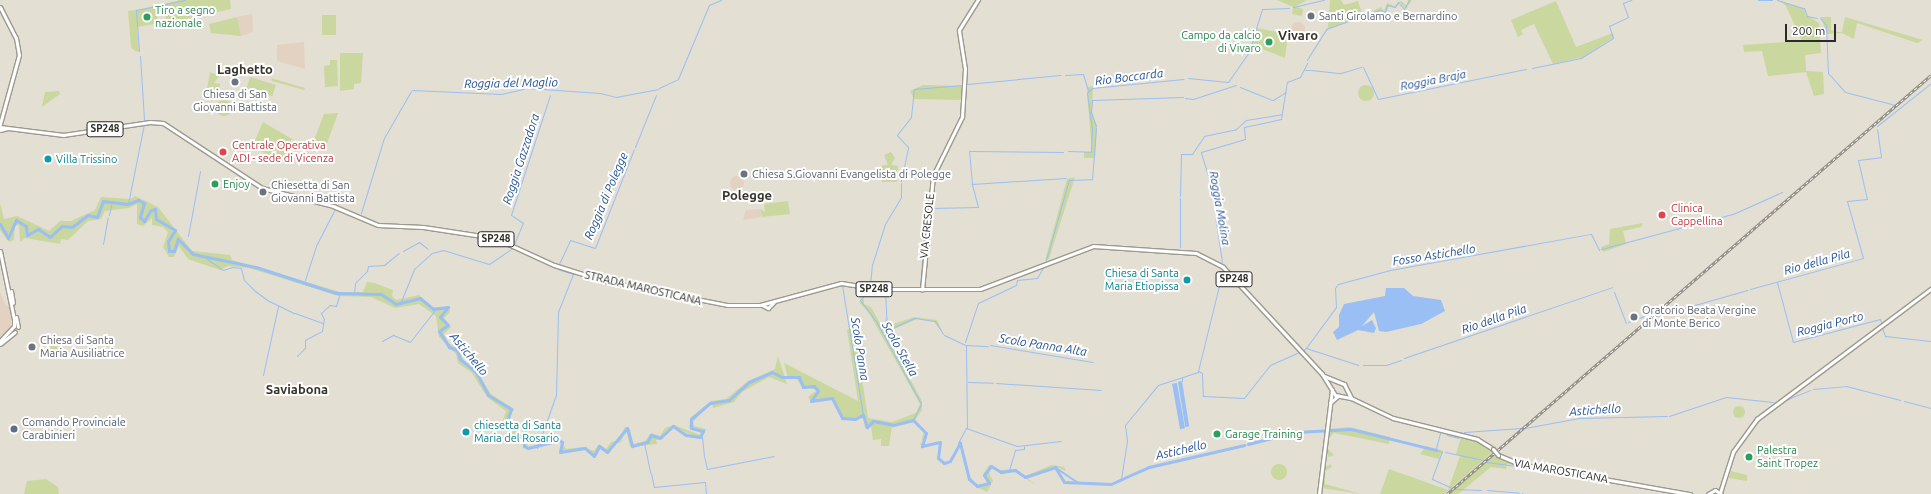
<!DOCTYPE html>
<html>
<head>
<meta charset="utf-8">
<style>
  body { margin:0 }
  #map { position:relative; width:1931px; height:494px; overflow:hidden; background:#e3dfd3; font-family:Ubuntu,sans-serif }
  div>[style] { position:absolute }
  .education>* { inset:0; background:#e3d2c1 }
  .round { border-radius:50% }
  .green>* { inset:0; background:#cad79e; transform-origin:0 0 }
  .water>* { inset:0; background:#9abff4; transform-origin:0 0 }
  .stream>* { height:1px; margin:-0.5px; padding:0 0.5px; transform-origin:0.5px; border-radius:0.5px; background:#9abff4 }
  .canal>* { height:2px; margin:-1px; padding:0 1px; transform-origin:1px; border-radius:1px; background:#9abff4 }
  .river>* { height:3px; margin:-1.5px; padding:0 1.5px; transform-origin:1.5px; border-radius:1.5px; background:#9abff4 }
  .roads { filter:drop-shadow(1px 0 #9d998e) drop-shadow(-1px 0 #9d998e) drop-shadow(0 1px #9d998e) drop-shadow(0 -1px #9d998e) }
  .secondary>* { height:2.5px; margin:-1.25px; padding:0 1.25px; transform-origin:1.25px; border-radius:1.25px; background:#fff }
  .primary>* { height:3px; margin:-1.5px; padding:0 1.5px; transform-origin:1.5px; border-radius:1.5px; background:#fff }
  .rail>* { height:2.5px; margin-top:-1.25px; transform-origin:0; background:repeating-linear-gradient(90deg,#fff 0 3px,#8b8880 0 6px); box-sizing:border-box; border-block:1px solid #8b8880 }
  .bridges { filter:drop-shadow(1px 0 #9d998e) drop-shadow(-1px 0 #9d998e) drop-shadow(0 1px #9d998e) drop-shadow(0 -1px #9d998e) }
  .primary-bridge>* { height:3px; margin:-1.5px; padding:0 1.5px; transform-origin:1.5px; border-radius:1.5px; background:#fff }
  .dots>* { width:11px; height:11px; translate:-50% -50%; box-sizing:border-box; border:2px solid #fff; border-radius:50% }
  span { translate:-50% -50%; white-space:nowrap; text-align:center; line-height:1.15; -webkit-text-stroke:4px #fff; paint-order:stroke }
  .shield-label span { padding:1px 3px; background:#fff; border:1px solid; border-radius:3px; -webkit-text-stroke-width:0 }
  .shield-label { font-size:10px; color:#2c2a26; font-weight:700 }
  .leisure-label { font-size:11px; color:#27864d }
  .left { translate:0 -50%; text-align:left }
  .right { translate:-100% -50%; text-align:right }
  .worship-label { font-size:11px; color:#5b616d }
  .health-label { font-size:11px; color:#be3a42 }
  .culture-label { font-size:11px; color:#0d838f }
  .street-label { font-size:11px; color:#2c2a26 }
  .service-label { font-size:11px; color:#4e5e75 }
  .water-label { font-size:12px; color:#235190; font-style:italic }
  .quarter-label { font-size:13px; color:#38352b; font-weight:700 }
  .scale { position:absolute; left:1785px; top:24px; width:51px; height:18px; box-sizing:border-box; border:2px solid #2c2a26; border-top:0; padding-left:5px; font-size:12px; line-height:14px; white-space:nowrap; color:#2c2a26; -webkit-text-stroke:3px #fff; paint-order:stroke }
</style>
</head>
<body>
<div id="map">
  <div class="education">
    <div style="clip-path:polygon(252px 14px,253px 32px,241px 36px,237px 17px)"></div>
    <div class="round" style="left:1291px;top:22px;width:14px;height:14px"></div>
    <div style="clip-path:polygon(304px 42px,305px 69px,277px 61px,277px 45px)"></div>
    <div class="round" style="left:730px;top:176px;width:14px;height:14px"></div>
    <div style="clip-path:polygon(760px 209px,761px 217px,743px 220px,746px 210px)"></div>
    <div style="clip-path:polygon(0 292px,6px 306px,10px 305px,13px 318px,9px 329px,0 337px)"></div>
  </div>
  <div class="green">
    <div style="clip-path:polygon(180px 0,230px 0,231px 9px,167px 23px,163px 4px)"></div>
    <div style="clip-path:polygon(1277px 0,1307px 0,1294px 7px,1324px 0,1297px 7px,1303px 9px,1302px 16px,1292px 14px,1293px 7px)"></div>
    <div style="clip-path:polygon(1330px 0,1341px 0,1344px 5px,1358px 1px,1363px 16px,1381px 7px,1384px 11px,1387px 3px,1394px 6px,1401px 1px,1407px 6px,1408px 0,1412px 0,1406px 9px,1400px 3px,1395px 8px,1389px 6px,1386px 13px,1380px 11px,1328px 29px,1306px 61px,1328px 27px)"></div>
    <div style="clip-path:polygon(1779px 0,1804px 9px,1806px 15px,1819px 23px,1821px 53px,1805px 55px,1806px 71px,1823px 72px,1824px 94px,1814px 96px,1806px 72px,1768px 76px,1762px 51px,1744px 52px,1743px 45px,1802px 41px,1786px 6px)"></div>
    <div style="clip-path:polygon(1556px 1px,1576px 47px,1613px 33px,1614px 37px,1584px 57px,1553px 64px,1534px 24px,1521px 30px,1523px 34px,1518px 37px,1511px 20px)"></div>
    <div style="clip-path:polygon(156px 6px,163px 7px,164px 12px,156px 13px,158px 21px,166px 22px,137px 27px,139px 52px,135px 51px,131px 47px,128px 11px,136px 10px,137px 14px,136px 10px)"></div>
    <div style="left:336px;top:15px;width:20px;height:14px;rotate:90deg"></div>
    <div style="clip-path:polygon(237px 17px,241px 36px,211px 33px,209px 24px)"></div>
    <div style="clip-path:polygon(1821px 17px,1831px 17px,1831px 30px,1838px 32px,1842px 32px,1845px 17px,1923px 40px,1917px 43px,1857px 23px,1854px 39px,1842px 33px,1827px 34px)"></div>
    <div style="clip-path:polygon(1257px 28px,1288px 34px,1285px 58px,1252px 45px)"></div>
    <div style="clip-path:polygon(340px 53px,363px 53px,361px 83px,354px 84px,354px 89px,340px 91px)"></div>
    <div style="clip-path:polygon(330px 60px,337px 60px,338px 86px,325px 87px,324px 66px,330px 65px)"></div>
    <div style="clip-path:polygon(210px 72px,219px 76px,214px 83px,220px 84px,219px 91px,207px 89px)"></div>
    <div style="left:250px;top:77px;width:27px;height:12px;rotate:17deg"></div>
    <div style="clip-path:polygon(271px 78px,305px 88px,304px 90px,272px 81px)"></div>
    <div style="clip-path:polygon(923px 85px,963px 86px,962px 100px,914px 99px,910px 91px)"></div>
    <div class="round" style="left:1358px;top:85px;width:16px;height:16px"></div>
    <div style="clip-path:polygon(1093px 86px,1092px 112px,1097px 127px,1095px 158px,1084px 158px,1084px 152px,1092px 152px,1087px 92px,1088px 87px)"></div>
    <div style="clip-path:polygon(59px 91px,60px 94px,42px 107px,45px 92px)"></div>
    <div class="round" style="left:216px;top:100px;width:16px;height:16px"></div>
    <div style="clip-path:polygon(338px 113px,325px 149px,312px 146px,324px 114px)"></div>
    <div style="clip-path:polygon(263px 122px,292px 139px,282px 161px,252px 147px)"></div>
    <div style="clip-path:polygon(891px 152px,895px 158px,891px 165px,898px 166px,897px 182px,882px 182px,882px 165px,888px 165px,884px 155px)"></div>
    <div style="clip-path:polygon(1075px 177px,1049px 259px,1045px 261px,1067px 179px)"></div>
    <div style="clip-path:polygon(277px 178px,302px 187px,302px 190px,275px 185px)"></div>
    <div style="clip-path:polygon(135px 196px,158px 207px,192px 251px,230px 255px,232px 260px,340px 292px,363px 292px,367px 282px,374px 283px,393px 290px,392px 296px,396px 300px,419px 295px,432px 307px,449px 307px,450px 312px,444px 318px,451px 327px,444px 334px,449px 343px,460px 350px,464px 361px,476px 370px,491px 394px,514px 409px,509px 419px,518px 425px,518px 434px,525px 436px,528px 447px,559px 438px,566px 449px,583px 447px,594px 451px,599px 444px,606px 449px,611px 442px,617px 441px,625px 427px,630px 429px,633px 444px,645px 441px,651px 433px,660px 436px,665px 428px,674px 425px,700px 435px,701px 433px,689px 428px,690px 418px,711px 401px,726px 399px,748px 381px,775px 369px,778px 356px,787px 384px,769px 377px,742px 392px,734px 402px,713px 408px,712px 404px,709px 405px,693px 422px,694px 426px,706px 429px,701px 439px,673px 427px,665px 432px,663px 439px,656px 440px,657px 444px,630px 447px,626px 429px,621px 442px,613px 445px,610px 453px,600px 449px,595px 457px,584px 450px,560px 453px,561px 442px,527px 449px,523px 448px,522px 439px,512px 436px,513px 427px,502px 423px,506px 411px,487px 397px,472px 373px,458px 363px,456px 354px,439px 337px,436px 316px,419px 304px,395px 308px,371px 297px,338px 296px,249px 268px,228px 266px,220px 270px,188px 259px,179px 246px,174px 257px,169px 257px,163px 247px,168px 232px,163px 227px,152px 225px,152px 218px,143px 226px,137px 224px,137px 204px,129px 208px,105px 211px,101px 219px,88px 221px,68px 240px,61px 239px,60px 244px,25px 238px,20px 242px,19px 225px,15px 226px,14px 240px,9px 242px,0 230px,0 203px,4px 219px,17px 216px,49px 231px,60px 221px,71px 221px,95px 210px,101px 197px,130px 199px)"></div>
    <div style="clip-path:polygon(788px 201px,790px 214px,762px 217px,760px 209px,765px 212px,764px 204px)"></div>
    <div style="clip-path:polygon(1643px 223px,1641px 227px,1623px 231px,1626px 244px,1603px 252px,1601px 247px,1609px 244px,1610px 229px)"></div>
    <div style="clip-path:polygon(864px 298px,864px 304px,871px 307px,883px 329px,886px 317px,888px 326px,914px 317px,937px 320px,943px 333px,934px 322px,917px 319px,885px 333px,922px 401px,922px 410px,915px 420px,927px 433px,921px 442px,925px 447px,920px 445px,924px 432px,911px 420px,892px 426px,889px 446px,881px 446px,881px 439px,873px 440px,871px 427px,865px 428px,863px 417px,843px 419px,832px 399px,811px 401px,808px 397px,817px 390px,802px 387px,796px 378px,788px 378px,784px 363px,858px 401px,847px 330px,850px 328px,855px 333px,868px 418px,892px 422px,916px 413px,920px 404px,869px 313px,859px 302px)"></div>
    <div class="round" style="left:45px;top:345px;width:14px;height:14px"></div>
    <div class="round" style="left:1733px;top:406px;width:12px;height:12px"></div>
    <div style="clip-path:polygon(1349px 427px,1390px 437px,1389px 444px,1334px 433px,1329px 438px,1328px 449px,1334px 455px,1329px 457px,1326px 453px,1329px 429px)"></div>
    <div style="clip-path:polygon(1462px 434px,1482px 440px,1495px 450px,1444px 494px,1380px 494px,1389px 469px,1448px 490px,1460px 456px,1456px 454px)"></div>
    <div style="clip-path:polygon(1426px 446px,1442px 450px,1439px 459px,1420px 454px)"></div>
    <div style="clip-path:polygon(1497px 452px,1512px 460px,1535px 465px,1534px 469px,1507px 464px,1506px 469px,1491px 467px,1458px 494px,1447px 494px)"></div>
    <div style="clip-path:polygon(1331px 464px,1332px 467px,1325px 471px,1325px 484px,1361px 494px,1322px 488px,1324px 468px)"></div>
    <div class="round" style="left:1271px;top:464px;width:16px;height:16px"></div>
    <div style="clip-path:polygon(989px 465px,999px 470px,1015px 469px,1025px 476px,1052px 465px,1064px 467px,1066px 471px,1056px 467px,1027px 478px,1036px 485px,1015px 472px,1000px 473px,991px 467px,989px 473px,993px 481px,987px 492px,975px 486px,969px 480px,970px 477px,977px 485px,987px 483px,984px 473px)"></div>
    <div style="clip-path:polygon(1731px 471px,1747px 475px,1747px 481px,1729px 478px)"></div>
    <div style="clip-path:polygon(46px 479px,58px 487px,59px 494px,24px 494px,27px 481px)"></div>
  </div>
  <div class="water">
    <div style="clip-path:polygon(1386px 288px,1404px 288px,1413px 296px,1441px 300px,1445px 311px,1421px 324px,1386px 332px,1379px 331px,1374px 312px,1362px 326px,1372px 320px,1376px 328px,1374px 333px,1358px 330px,1337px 340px,1333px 332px,1339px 327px,1339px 315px,1344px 304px,1385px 296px)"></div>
    <div style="left:1182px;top:381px;width:46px;height:4px;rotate:81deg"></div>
    <div style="left:1177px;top:383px;width:46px;height:5px;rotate:80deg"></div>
  </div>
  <div class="stream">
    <div style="left:1758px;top:0;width:14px"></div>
    <div style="left:1777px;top:0;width:28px;rotate:17deg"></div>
    <div style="left:1804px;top:8px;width:9px;rotate:69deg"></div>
    <div style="left:1807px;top:16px;width:10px;rotate:11deg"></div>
    <div style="left:1293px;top:7px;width:32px;rotate:-13deg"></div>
    <div style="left:1820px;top:18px;width:9px;rotate:49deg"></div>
    <div style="left:1826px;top:25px;width:48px;rotate:87.6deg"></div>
    <div style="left:1828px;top:73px;width:25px;rotate:48deg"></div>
    <div style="left:1845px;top:92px;width:52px;rotate:14.6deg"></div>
    <div style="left:139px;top:51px;width:41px;rotate:-94.2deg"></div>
    <div style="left:136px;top:10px;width:50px;rotate:-11.5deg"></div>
    <div style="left:140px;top:56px;width:64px;rotate:86.4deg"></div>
    <div style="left:1307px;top:60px;width:36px;rotate:-58deg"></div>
    <div style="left:1326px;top:29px;width:57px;rotate:-19.4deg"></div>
    <div style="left:1380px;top:10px;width:5px;rotate:22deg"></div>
    <div style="left:1385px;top:12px;width:7px;rotate:-74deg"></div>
    <div style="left:1387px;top:5px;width:8px;rotate:14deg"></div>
    <div style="left:1395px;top:7px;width:6px;rotate:-59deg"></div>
    <div style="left:1398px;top:2px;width:9px;rotate:49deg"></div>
    <div style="left:1404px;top:9px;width:10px;rotate:-61deg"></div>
    <div style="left:1363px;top:67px;width:35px;rotate:65deg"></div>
    <div style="left:1378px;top:99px;width:151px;rotate:-11.5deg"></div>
    <div style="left:1532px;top:68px;width:50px;rotate:-11.5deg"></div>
    <div style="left:1581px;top:58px;width:38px;rotate:-32deg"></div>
    <div style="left:1613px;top:38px;width:13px;rotate:-108deg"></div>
    <div style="left:1609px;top:26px;width:21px;rotate:-25deg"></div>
    <div style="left:1628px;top:17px;width:15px;rotate:-110deg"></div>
    <div style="left:1623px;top:3px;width:9px;rotate:-21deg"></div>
    <div style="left:1305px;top:70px;width:5px"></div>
    <div style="left:1311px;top:70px;width:30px;rotate:6deg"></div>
    <div style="left:1341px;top:73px;width:21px;rotate:-17deg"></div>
    <div style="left:1065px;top:75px;width:18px;rotate:-3deg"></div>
    <div style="left:1083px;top:74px;width:17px;rotate:73deg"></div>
    <div style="left:1188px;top:78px;width:40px;rotate:5.7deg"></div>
    <div style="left:1228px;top:82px;width:37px;rotate:-55deg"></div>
    <div style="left:1249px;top:52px;width:45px;rotate:-73.2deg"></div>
    <div style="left:1262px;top:9px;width:27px;rotate:-2deg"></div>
    <div style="left:967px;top:84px;width:94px;rotate:-5.5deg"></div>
    <div style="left:1240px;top:87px;width:35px;rotate:22deg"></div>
    <div style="left:1273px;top:100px;width:15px;rotate:-32deg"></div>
    <div style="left:659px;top:88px;width:21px;rotate:-25deg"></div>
    <div style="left:678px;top:79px;width:80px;rotate:-67.3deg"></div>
    <div style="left:709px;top:5px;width:13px;rotate:-23deg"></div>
    <div style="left:412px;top:90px;width:89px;rotate:2.6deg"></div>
    <div style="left:501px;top:94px;width:28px;rotate:-13deg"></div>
    <div style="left:528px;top:88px;width:72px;rotate:4deg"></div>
    <div style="left:600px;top:93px;width:16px;rotate:14deg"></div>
    <div style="left:616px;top:97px;width:43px;rotate:-10.8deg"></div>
    <div style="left:1185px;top:98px;width:8px;rotate:7deg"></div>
    <div style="left:1193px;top:99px;width:45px;rotate:-18deg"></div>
    <div style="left:1096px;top:126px;width:15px;rotate:-110deg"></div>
    <div style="left:1091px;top:112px;width:12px;rotate:-85deg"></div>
    <div style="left:1092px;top:100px;width:91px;rotate:-1.9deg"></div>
    <div style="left:1877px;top:126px;width:69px;rotate:-38.5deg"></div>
    <div style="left:635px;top:147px;width:56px;rotate:-68deg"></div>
    <div style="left:1068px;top:151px;width:23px;rotate:2deg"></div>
    <div style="left:1091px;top:152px;width:23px;rotate:-88deg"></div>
    <div style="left:1092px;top:129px;width:36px;rotate:-98deg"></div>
    <div style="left:1087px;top:93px;width:7px;rotate:-45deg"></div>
    <div style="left:1092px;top:88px;width:92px;rotate:-5.6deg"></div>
    <div style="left:901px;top:181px;width:35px;rotate:-78deg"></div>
    <div style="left:908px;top:147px;width:16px;rotate:-133deg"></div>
    <div style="left:897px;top:135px;width:23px;rotate:-52deg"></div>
    <div style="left:911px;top:117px;width:28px;rotate:-84deg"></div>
    <div style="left:914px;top:89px;width:49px;rotate:-4.7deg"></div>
    <div style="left:972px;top:184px;width:33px;rotate:-95deg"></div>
    <div style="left:969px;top:151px;width:94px;rotate:0.6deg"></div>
    <div style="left:1180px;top:196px;width:42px;rotate:-88.6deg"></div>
    <div style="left:1181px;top:154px;width:11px"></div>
    <div style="left:1192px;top:154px;width:22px;rotate:-56deg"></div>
    <div style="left:1204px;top:136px;width:33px;rotate:-12deg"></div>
    <div style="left:1236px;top:129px;width:13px;rotate:-42deg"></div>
    <div style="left:1246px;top:120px;width:36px;rotate:-9deg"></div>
    <div style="left:128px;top:204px;width:82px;rotate:-78.7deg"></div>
    <div style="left:361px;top:213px;width:78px;rotate:-73deg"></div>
    <div style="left:384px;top:138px;width:54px;rotate:-60.1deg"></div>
    <div style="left:109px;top:215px;width:14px;rotate:-78deg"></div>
    <div style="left:930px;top:215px;width:7px;rotate:-74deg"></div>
    <div style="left:932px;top:208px;width:46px;rotate:-1.2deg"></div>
    <div style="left:978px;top:207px;width:24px;rotate:-105deg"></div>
    <div style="left:972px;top:184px;width:94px;rotate:-3.7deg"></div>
    <div style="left:188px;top:236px;width:66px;rotate:-79.5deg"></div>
    <div style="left:103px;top:244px;width:27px;rotate:-80deg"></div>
    <div style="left:514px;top:244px;width:23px;rotate:-67deg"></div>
    <div style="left:523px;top:223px;width:14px;rotate:-146deg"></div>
    <div style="left:511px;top:215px;width:126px;rotate:-72deg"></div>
    <div style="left:1180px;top:247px;width:49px;rotate:-90deg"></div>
    <div style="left:1601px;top:249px;width:137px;rotate:-14.9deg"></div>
    <div style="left:1733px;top:214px;width:54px;rotate:-24.2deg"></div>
    <div style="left:403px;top:251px;width:18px;rotate:-29deg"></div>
    <div style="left:419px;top:242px;width:11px;rotate:38deg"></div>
    <div style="left:207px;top:259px;width:19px;rotate:35deg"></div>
    <div style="left:223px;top:270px;width:9px;rotate:-18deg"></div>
    <div style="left:232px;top:267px;width:9px;rotate:6deg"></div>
    <div style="left:241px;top:268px;width:12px;rotate:76deg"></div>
    <div style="left:244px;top:280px;width:16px;rotate:45deg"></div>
    <div style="left:255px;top:291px;width:17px;rotate:36deg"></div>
    <div style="left:269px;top:301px;width:28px;rotate:26deg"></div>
    <div style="left:1046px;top:260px;width:83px;rotate:-74deg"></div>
    <div style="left:1069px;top:180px;width:23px;rotate:-2deg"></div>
    <div style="left:1092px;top:179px;width:51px;rotate:-85.5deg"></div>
    <div style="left:1222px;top:262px;width:81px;rotate:-98.5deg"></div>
    <div style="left:1210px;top:182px;width:31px;rotate:-107deg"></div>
    <div style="left:1201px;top:152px;width:46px;rotate:-16.5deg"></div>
    <div style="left:1245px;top:139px;width:12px;rotate:-95deg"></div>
    <div style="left:1244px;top:127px;width:38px;rotate:-12deg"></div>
    <div style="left:1281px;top:119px;width:37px;rotate:-81deg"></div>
    <div style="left:1287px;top:82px;width:14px;rotate:-21deg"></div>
    <div style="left:1300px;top:77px;width:16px;rotate:-63deg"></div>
    <div style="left:559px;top:264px;width:26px;rotate:-65deg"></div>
    <div style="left:570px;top:240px;width:26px;rotate:18deg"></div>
    <div style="left:595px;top:248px;width:106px;rotate:-68.5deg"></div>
    <div style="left:305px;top:280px;width:38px;rotate:-72deg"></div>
    <div style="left:317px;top:244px;width:39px;rotate:-63deg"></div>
    <div style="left:1777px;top:282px;width:62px;rotate:75.1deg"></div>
    <div style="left:1793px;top:342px;width:90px;rotate:-14.8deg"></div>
    <div style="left:1880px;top:319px;width:3px;rotate:72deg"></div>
    <div style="left:842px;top:285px;width:132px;rotate:80.8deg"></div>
    <div style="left:870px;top:286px;width:21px;rotate:-85deg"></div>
    <div style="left:872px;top:265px;width:43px;rotate:-72.4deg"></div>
    <div style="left:885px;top:224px;width:31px;rotate:-59deg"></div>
    <div style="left:901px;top:197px;width:14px;rotate:-90deg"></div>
    <div style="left:920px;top:286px;width:60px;rotate:-85.2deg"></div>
    <div style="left:1750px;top:289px;width:117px;rotate:-15.3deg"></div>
    <div style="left:1863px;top:258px;width:59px;rotate:-105.7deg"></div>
    <div style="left:1847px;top:201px;width:20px;rotate:-6deg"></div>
    <div style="left:1867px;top:199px;width:40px;rotate:-103deg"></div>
    <div style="left:1858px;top:160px;width:23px;rotate:-7deg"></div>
    <div style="left:1881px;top:157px;width:28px;rotate:-98deg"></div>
    <div style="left:869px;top:290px;width:13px;rotate:132deg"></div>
    <div style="left:860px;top:300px;width:26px;rotate:53deg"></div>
    <div style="left:876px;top:321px;width:94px;rotate:61.5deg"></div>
    <div style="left:921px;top:404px;width:18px;rotate:117deg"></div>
    <div style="left:885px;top:291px;width:37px;rotate:87deg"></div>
    <div style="left:1614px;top:292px;width:33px;rotate:69deg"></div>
    <div style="left:354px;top:293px;width:10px;rotate:-84deg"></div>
    <div style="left:355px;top:283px;width:17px;rotate:-45deg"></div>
    <div style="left:367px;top:271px;width:5px;rotate:-79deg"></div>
    <div style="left:368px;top:266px;width:16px;rotate:-4deg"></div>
    <div style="left:384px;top:265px;width:19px;rotate:-39deg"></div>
    <div style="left:400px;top:304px;width:38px;rotate:-68deg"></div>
    <div style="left:414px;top:269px;width:24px;rotate:-42deg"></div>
    <div style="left:432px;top:253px;width:11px;rotate:-15deg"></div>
    <div style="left:443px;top:250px;width:48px;rotate:16.9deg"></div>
    <div style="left:489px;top:264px;width:29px;rotate:-34deg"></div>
    <div style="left:295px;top:313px;width:29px;rotate:20deg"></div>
    <div style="left:1656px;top:316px;width:95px;rotate:-15.9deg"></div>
    <div style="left:1628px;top:322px;width:27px;rotate:-20deg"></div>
    <div style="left:1882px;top:328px;width:9px;rotate:69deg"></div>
    <div style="left:1885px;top:336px;width:46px;rotate:6.2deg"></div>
    <div style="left:883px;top:332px;width:35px;rotate:-24deg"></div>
    <div style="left:915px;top:318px;width:20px;rotate:9deg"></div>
    <div style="left:935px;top:321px;width:15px;rotate:58deg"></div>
    <div style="left:944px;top:335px;width:23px;rotate:25deg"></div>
    <div style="left:382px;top:341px;width:13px;rotate:-29deg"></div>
    <div style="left:393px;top:335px;width:18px;rotate:22deg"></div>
    <div style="left:410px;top:342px;width:41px;rotate:-52deg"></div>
    <div style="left:965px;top:342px;width:41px;rotate:-71.6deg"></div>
    <div style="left:978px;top:303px;width:42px;rotate:-25.3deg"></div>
    <div style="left:1016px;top:285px;width:5px;rotate:-79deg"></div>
    <div style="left:1017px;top:280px;width:20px;rotate:-6deg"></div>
    <div style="left:1037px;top:278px;width:14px;rotate:-60deg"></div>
    <div style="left:990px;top:345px;width:104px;rotate:9.4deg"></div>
    <div style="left:1306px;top:348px;width:51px;rotate:-53.8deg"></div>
    <div style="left:1336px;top:307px;width:19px;rotate:-93deg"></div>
    <div style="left:1335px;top:288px;width:5px;rotate:-53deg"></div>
    <div style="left:1338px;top:284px;width:54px;rotate:-15.1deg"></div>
    <div style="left:1390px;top:270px;width:204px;rotate:-10.2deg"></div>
    <div style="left:1591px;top:234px;width:18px;rotate:63deg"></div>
    <div style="left:1302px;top:351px;width:5px;rotate:-37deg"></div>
    <div style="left:1306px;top:348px;width:55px;rotate:18.1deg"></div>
    <div style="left:297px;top:356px;width:11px;rotate:-45deg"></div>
    <div style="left:305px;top:348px;width:8px;rotate:-90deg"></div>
    <div style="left:305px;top:340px;width:19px;rotate:-28deg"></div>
    <div style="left:322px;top:331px;width:12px;rotate:-81deg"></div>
    <div style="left:324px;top:319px;width:7px;rotate:-117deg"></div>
    <div style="left:321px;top:313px;width:12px;rotate:-42deg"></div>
    <div style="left:330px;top:305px;width:6px;rotate:9deg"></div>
    <div style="left:336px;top:306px;width:14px;rotate:-73deg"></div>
    <div style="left:1404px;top:358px;width:220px;rotate:-18.8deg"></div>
    <div style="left:1363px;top:365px;width:23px"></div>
    <div style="left:1386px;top:365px;width:16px;rotate:-18deg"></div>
    <div style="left:1198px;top:371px;width:105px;rotate:-76.2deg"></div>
    <div style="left:1223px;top:269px;width:4px;rotate:-146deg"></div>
    <div style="left:1198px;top:371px;width:4px;rotate:27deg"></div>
    <div style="left:1202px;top:373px;width:23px;rotate:88deg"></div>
    <div style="left:1203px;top:396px;width:41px;rotate:2.8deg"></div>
    <div style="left:1244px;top:398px;width:42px;rotate:-51.8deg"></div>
    <div style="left:1270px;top:365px;width:32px;rotate:-24deg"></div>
    <div style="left:263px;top:375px;width:71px;rotate:-77.7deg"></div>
    <div style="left:1182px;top:377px;width:4px;rotate:90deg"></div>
    <div style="left:968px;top:382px;width:25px;rotate:2deg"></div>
    <div style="left:996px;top:383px;width:105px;rotate:3.8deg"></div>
    <div style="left:1813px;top:389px;width:33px;rotate:-5deg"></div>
    <div style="left:1846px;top:386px;width:56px;rotate:14.5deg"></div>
    <div style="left:1783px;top:401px;width:29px;rotate:-22deg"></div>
    <div style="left:1904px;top:401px;width:28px;rotate:15deg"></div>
    <div style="left:1669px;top:416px;width:60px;rotate:-18.4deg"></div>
    <div style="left:1726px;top:397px;width:47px;rotate:6.1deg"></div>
    <div style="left:967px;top:428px;width:83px;rotate:-90.7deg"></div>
    <div style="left:966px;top:345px;width:22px;rotate:3deg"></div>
    <div style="left:1525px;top:428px;width:55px;rotate:-10.5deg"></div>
    <div style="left:1579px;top:418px;width:88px;rotate:-1.3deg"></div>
    <div style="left:1464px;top:432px;width:58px;rotate:-3.9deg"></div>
    <div style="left:1447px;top:435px;width:12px;rotate:14deg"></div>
    <div style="left:702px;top:437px;width:18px;rotate:84deg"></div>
    <div style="left:644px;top:443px;width:30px;rotate:78deg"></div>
    <div style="left:958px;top:443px;width:17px;rotate:-62deg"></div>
    <div style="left:966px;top:428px;width:54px;rotate:19.4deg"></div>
    <div style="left:1017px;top:446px;width:44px;rotate:-6.5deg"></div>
    <div style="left:537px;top:448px;width:56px;rotate:-70.3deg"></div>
    <div style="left:556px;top:395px;width:83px;rotate:-88.6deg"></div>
    <div style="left:558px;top:312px;width:41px;rotate:-68.5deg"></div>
    <div style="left:573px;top:274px;width:16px;rotate:-162deg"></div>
    <div style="left:1436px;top:448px;width:16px;rotate:-75deg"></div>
    <div style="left:1436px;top:450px;width:6px;rotate:18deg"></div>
    <div style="left:1442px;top:451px;width:30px;rotate:110deg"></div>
    <div style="left:1432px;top:479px;width:22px;rotate:24deg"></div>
    <div style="left:1445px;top:452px;width:39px;rotate:12deg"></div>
    <div style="left:704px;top:456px;width:13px;rotate:77deg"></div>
    <div style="left:707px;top:469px;width:68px;rotate:-11deg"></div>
    <div style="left:1486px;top:462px;width:52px;rotate:7.7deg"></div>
    <div style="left:1009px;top:470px;width:21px;rotate:-73deg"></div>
    <div style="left:1015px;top:450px;width:9px;rotate:-6deg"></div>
    <div style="left:1024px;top:449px;width:3px;rotate:-90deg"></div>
    <div style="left:1543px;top:470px;width:14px;rotate:8deg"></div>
    <div style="left:651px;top:473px;width:14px;rotate:78deg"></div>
    <div style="left:654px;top:487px;width:51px;rotate:-5.6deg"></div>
    <div style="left:705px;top:482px;width:12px;rotate:85deg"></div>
    <div style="left:1121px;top:479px;width:39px;rotate:-81deg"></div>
    <div style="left:1127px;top:440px;width:15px;rotate:-98deg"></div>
    <div style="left:1125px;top:425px;width:52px;rotate:-50.5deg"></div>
    <div style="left:1158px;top:385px;width:42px;rotate:-18deg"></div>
    <div style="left:1454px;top:489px;width:27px;rotate:2deg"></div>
    <div style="left:1487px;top:490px;width:32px;rotate:5deg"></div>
    <div style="left:1522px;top:493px;width:1px;rotate:45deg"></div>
  </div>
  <div class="canal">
    <div style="left:1056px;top:468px;width:25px;rotate:34deg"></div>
  </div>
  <div class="river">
    <div style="left:0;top:224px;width:16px;rotate:60deg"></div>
    <div style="left:8px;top:238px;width:20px;rotate:-66deg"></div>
    <div style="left:16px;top:220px;width:12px;rotate:31deg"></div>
    <div style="left:26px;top:226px;width:9px;rotate:84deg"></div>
    <div style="left:27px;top:235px;width:13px;rotate:-29deg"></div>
    <div style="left:38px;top:229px;width:14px;rotate:34deg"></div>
    <div style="left:50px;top:237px;width:16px;rotate:-43deg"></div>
    <div style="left:62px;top:226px;width:10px;rotate:6deg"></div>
    <div style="left:72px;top:227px;width:20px;rotate:-37deg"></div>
    <div style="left:88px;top:215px;width:9px;rotate:13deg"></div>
    <div style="left:97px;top:217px;width:17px;rotate:-69deg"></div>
    <div style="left:103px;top:201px;width:25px;rotate:7deg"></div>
    <div style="left:128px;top:204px;width:11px;rotate:-22deg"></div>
    <div style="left:138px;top:200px;width:7px;rotate:27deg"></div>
    <div style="left:144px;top:203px;width:15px;rotate:106deg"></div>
    <div style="left:140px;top:217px;width:6px;rotate:45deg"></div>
    <div style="left:144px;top:221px;width:13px;rotate:-58deg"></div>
    <div style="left:151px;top:210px;width:4px;rotate:-14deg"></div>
    <div style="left:155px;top:209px;width:10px;rotate:84deg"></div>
    <div style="left:156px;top:219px;width:22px;rotate:30deg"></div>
    <div style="left:175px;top:230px;width:13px;rotate:122deg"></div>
    <div style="left:168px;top:241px;width:10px;rotate:84deg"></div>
    <div style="left:169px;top:251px;width:5px"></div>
    <div style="left:174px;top:251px;width:13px;rotate:-72deg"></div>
    <div style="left:178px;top:239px;width:21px;rotate:45deg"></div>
    <div style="left:193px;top:254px;width:64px;rotate:11.7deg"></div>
    <div style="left:256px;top:267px;width:84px;rotate:18deg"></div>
    <div style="left:336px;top:293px;width:45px;rotate:1.3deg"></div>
    <div style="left:381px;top:294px;width:18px;rotate:34deg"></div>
    <div style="left:396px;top:304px;width:25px;rotate:-14deg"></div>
    <div style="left:420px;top:298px;width:17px;rotate:40deg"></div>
    <div style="left:433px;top:309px;width:15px;rotate:-8deg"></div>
    <div style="left:448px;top:307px;width:13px;rotate:129deg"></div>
    <div style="left:440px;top:317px;width:11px;rotate:45deg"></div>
    <div style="left:448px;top:325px;width:11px;rotate:146deg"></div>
    <div style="left:439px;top:331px;width:19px;rotate:58deg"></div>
    <div style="left:449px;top:347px;width:9px;rotate:21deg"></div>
    <div style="left:457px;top:350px;width:9px;rotate:72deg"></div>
    <div style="left:460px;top:359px;width:21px;rotate:39deg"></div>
    <div style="left:476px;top:372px;width:26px;rotate:62deg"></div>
    <div style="left:488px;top:395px;width:27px;rotate:31deg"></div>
    <div style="left:511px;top:409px;width:13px;rotate:108deg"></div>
    <div style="left:507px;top:421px;width:10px;rotate:24deg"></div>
    <div style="left:516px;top:425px;width:11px;rotate:90deg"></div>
    <div style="left:516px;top:436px;width:9px;rotate:6deg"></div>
    <div style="left:525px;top:437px;width:9px;rotate:96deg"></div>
    <div style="left:524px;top:446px;width:4px;rotate:27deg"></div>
    <div style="left:528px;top:448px;width:32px;rotate:-14deg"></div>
    <div style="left:559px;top:440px;width:4px;rotate:34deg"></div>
    <div style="left:562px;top:442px;width:10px;rotate:101deg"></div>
    <div style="left:560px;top:452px;width:25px;rotate:-9deg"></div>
    <div style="left:585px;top:448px;width:12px;rotate:42deg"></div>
    <div style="left:594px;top:456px;width:11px;rotate:-63deg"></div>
    <div style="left:599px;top:446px;width:10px;rotate:37deg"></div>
    <div style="left:607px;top:452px;width:31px;rotate:-50deg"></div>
    <div style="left:627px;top:428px;width:19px;rotate:74deg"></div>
    <div style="left:632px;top:446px;width:16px;rotate:-15deg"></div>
    <div style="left:647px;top:442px;width:8px;rotate:-60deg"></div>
    <div style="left:651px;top:435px;width:9px;rotate:18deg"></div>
    <div style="left:660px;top:438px;width:18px;rotate:-43deg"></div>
    <div style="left:673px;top:426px;width:16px;rotate:35deg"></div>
    <div style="left:686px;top:435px;width:14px;rotate:8deg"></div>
    <div style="left:700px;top:437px;width:7px;rotate:-63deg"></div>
    <div style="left:703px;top:431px;width:12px;rotate:-166deg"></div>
    <div style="left:691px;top:428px;width:9px;rotate:-90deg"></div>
    <div style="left:691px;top:419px;width:25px;rotate:-40deg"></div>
    <div style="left:710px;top:403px;width:19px;rotate:-9deg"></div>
    <div style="left:729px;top:400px;width:27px;rotate:-42deg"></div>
    <div style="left:749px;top:382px;width:25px;rotate:-23deg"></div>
    <div style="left:772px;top:372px;width:11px;rotate:27deg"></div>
    <div style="left:782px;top:377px;width:17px"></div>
    <div style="left:799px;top:377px;width:11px;rotate:68deg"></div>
    <div style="left:803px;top:387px;width:11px;rotate:-5deg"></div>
    <div style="left:814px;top:386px;width:6px;rotate:51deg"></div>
    <div style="left:818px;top:391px;width:12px;rotate:125deg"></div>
    <div style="left:811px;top:401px;width:21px;rotate:-8deg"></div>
    <div style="left:832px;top:398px;width:22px;rotate:63deg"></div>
    <div style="left:842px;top:418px;width:13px;rotate:4deg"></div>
    <div style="left:855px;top:419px;width:9px;rotate:-27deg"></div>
    <div style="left:863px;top:415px;width:13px;rotate:72deg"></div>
    <div style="left:867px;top:427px;width:8px;rotate:-45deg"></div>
    <div style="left:873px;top:421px;width:20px;rotate:11deg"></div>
    <div style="left:893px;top:425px;width:21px;rotate:-14deg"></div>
    <div style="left:913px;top:420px;width:18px;rotate:45deg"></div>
    <div style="left:926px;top:433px;width:14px;rotate:107deg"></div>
    <div style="left:922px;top:446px;width:18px;rotate:-13deg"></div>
    <div style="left:940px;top:442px;width:16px;rotate:97deg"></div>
    <div style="left:938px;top:458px;width:8px;rotate:40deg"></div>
    <div style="left:944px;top:463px;width:6px;rotate:-18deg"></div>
    <div style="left:950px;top:461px;width:21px;rotate:-61deg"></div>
    <div style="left:960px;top:443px;width:37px;rotate:76deg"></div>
    <div style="left:969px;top:479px;width:11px;rotate:41deg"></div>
    <div style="left:977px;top:486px;width:12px;rotate:-14deg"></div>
    <div style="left:989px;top:483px;width:9px;rotate:-122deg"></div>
    <div style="left:984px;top:475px;width:11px;rotate:-52deg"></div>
    <div style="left:991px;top:466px;width:12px;rotate:31deg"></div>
    <div style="left:1001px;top:472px;width:14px;rotate:-8deg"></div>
    <div style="left:1015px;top:470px;width:12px;rotate:35deg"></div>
    <div style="left:1025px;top:477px;width:32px;rotate:-18deg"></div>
    <div style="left:1055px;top:467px;width:17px;rotate:59deg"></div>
    <div style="left:1064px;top:482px;width:47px;rotate:2.4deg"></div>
    <div style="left:1111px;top:484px;width:12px;rotate:-24deg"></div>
    <div style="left:1296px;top:432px;width:55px;rotate:-3.1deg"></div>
    <div style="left:1351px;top:429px;width:88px;rotate:13.9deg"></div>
    <div style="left:1248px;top:444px;width:45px;rotate:-14deg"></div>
    <div style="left:1124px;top:478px;width:27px;rotate:-24deg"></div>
    <div style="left:1149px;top:467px;width:98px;rotate:-13deg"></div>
  </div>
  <div class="roads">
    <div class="secondary">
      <div style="left:922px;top:290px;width:115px;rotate:-84.5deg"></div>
      <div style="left:933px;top:176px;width:66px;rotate:-63.8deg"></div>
      <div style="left:962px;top:117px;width:48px;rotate:-86.4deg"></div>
      <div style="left:965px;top:69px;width:39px;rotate:-99deg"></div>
      <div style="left:959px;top:30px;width:36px;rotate:-58deg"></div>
      <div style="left:1330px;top:403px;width:11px;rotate:-41deg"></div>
      <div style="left:1720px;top:493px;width:43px;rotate:-72.4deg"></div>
      <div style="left:1733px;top:452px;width:41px;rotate:-54deg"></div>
      <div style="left:1757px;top:419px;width:217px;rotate:-36.8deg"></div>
      <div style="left:1319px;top:494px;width:105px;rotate:-82.9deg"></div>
    </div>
    <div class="primary">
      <div style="left:0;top:7px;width:35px;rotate:63deg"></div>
      <div style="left:16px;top:38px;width:17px;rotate:80deg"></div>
      <div style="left:19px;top:55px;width:72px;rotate:105.4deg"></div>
      <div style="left:0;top:127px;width:64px;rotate:7.2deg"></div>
      <div style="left:63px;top:135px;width:88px;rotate:-8.5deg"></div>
      <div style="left:150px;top:122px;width:13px;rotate:4deg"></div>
      <div style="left:163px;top:123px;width:118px;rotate:33.3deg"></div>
      <div style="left:262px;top:188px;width:73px;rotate:14.2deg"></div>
      <div style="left:333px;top:206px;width:49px;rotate:22.9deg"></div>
      <div style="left:378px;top:225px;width:45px;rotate:2.5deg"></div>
      <div style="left:423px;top:227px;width:73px;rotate:8.7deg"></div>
      <div style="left:495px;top:238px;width:65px;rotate:24.6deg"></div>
      <div style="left:554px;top:265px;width:53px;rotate:17.4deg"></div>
      <div style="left:605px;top:281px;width:124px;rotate:11.1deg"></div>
      <div style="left:727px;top:305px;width:33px"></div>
      <div style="left:760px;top:305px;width:84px;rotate:-15.2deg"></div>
      <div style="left:841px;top:283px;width:38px;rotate:9deg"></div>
      <div style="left:879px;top:289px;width:101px"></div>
      <div style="left:980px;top:289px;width:121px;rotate:-20.8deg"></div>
      <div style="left:1093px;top:246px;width:103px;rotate:3.9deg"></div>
      <div style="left:1196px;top:253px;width:30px;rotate:27deg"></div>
      <div style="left:1223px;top:267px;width:146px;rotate:47.2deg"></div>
      <div style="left:1322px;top:374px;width:25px;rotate:58deg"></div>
      <div style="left:1335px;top:395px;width:16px;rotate:11deg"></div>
      <div style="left:1351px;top:398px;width:47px;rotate:25.5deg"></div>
      <div style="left:1393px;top:418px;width:87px;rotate:14deg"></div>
      <div style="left:1477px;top:439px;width:19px;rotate:32deg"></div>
      <div style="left:0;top:130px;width:8px;rotate:-14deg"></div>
      <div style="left:0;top:251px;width:69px;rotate:78.4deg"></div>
      <div style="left:14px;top:319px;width:7px;rotate:90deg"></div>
      <div style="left:14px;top:326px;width:21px;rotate:133deg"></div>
      <div style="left:11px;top:291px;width:12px;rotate:81deg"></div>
      <div style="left:762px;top:305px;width:7px;rotate:27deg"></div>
      <div style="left:768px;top:308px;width:8px;rotate:-45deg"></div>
      <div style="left:16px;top:317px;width:10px;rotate:79deg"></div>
      <div style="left:0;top:344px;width:19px;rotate:-39deg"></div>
      <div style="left:1324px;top:376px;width:22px;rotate:22deg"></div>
      <div style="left:1344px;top:384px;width:16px;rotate:63deg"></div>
      <div style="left:1498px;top:455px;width:23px;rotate:23deg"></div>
      <div style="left:1519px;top:464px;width:174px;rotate:10deg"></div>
      <div style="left:1708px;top:494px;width:8px;rotate:-30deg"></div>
      <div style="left:1715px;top:490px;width:7px;rotate:34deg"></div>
    </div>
  </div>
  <div class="rail">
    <div style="left:1447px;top:494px;width:640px;rotate:-40.88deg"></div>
  </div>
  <div class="bridges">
    <div class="primary-bridge">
      <div style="left:1493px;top:449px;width:8px;rotate:50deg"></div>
    </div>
  </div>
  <div class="dots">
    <div style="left:1311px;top:16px;background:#6b7280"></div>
    <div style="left:147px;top:17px;background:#2e9e5b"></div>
    <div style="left:1269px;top:42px;background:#2e9e5b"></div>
    <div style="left:235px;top:82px;background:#6b7280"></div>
    <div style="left:223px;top:152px;background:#e0444e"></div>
    <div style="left:48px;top:159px;background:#0f9aa8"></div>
    <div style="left:744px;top:174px;background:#6b7280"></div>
    <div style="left:215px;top:184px;background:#2e9e5b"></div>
    <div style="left:263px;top:192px;background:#6b7280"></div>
    <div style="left:1662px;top:215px;background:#e0444e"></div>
    <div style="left:1187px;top:280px;background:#0f9aa8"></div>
    <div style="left:1634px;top:317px;background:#6b7280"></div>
    <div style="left:32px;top:347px;background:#6b7280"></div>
    <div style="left:14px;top:429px;background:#5c6f8a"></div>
    <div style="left:466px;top:432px;background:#0f9aa8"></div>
    <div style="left:1217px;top:434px;background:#2e9e5b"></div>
    <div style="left:1749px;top:457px;background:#2e9e5b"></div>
  </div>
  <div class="shield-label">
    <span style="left:105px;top:129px">SP248</span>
    <span style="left:496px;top:239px">SP248</span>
    <span style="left:1234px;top:279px">SP248</span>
    <span style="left:874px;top:289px">SP248</span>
  </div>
  <div class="leisure-label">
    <span class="left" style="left:155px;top:17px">Tiro a segno<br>nazionale</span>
    <span class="right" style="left:1261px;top:42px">Campo da calcio<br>di Vivaro</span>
    <span class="left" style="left:223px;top:184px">Enjoy</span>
    <span class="left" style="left:1225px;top:434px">Garage Training</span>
    <span class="left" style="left:1757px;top:457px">Palestra<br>Saint Tropez</span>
  </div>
  <div class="worship-label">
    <span class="left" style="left:1319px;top:16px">Santi Girolamo e Bernardino</span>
    <span style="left:235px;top:101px">Chiesa di San<br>Giovanni Battista</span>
    <span class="left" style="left:752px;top:174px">Chiesa S.Giovanni Evangelista di Polegge</span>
    <span class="left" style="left:271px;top:192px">Chiesetta di San<br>Giovanni Battista</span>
    <span class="left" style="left:1642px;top:317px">Oratorio Beata Vergine<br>di Monte Berico</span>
    <span class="left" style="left:40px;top:347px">Chiesa di Santa<br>Maria Ausiliatrice</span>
  </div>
  <div class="health-label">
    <span class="left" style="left:232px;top:152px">Centrale Operativa<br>ADI - sede di Vicenza</span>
    <span class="left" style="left:1671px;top:215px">Clinica<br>Cappellina</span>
  </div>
  <div class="culture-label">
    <span class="left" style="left:56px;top:159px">Villa Trissino</span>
    <span class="right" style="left:1179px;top:280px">Chiesa di Santa<br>Maria Etiopissa</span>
    <span class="left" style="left:474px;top:432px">chiesetta di Santa<br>Maria del Rosario</span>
  </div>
  <div class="street-label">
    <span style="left:927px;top:226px;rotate:-84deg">VIA CRESOLE</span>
    <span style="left:643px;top:288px;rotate:13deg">STRADA MAROSTICANA</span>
    <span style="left:1561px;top:471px;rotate:10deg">VIA MAROSTICANA</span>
  </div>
  <div class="service-label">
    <span class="left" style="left:22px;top:429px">Comando Provinciale<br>Carabinieri</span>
  </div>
  <div class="water-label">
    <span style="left:1129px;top:77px;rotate:-7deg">Rio Boccarda</span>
    <span style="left:1433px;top:80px;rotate:-11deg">Roggia Braja</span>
    <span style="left:511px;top:83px;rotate:-1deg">Roggia del Maglio</span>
    <span style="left:521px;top:159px;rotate:-72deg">Roggia Gazzadora</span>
    <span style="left:606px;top:196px;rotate:-67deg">Roggia di Polegge</span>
    <span style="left:1220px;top:208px;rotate:80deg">Roggia Molina</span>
    <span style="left:1434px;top:255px;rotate:-9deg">Fosso Astichello</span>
    <span style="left:1817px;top:262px;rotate:-15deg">Rio della Pila</span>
    <span style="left:1494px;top:319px;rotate:-19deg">Rio della Pila</span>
    <span style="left:1830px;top:324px;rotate:-14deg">Roggia Porto</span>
    <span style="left:1043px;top:345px;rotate:9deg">Scolo Panna Alta</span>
    <span style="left:860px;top:349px;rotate:81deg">Scolo Panna</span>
    <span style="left:900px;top:349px;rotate:61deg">Scolo Stella</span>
    <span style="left:469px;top:354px;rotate:50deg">Astichello</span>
    <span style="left:1595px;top:410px;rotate:-4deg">Astichello</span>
    <span style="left:1181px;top:450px;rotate:-13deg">Astichello</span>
  </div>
  <div class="quarter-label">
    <span style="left:1298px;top:35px">Vivaro</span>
    <span style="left:245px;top:69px">Laghetto</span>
    <span style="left:747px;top:195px">Polegge</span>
    <span style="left:297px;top:389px">Saviabona</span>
  </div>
  <div class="scale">200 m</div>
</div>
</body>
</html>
